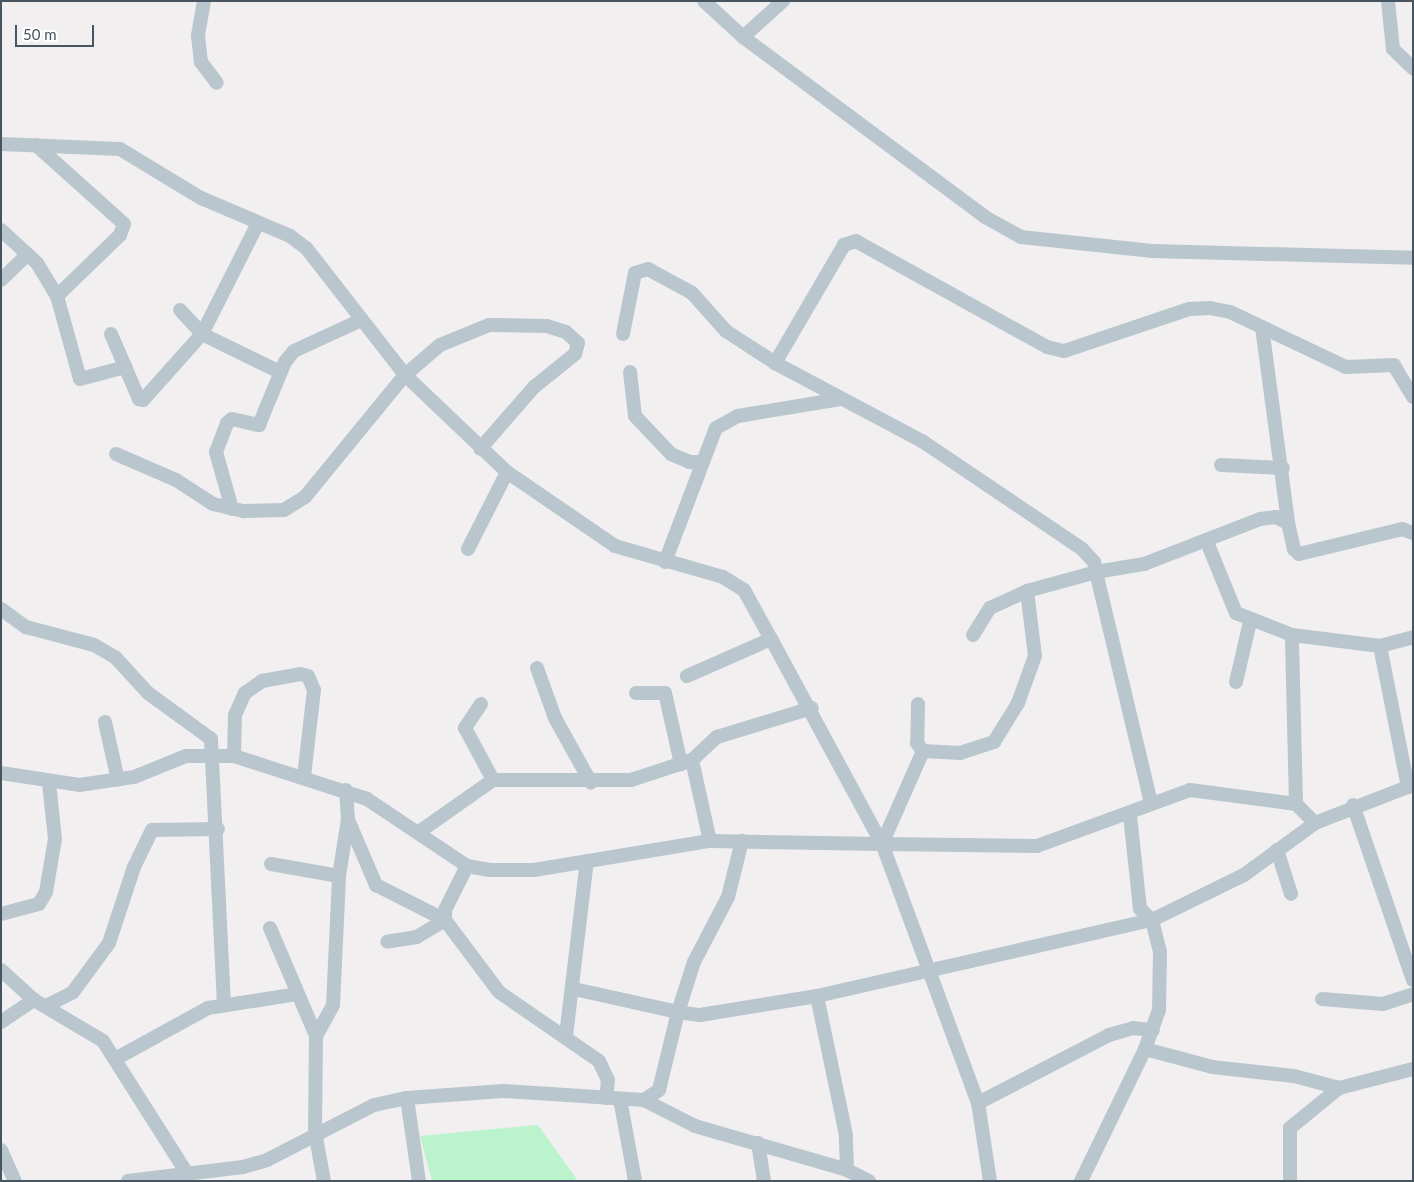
<!DOCTYPE html>
<html>
<head>
<meta charset="utf-8">
<style>
  body { margin:0 }
  #map { position:relative; width:1414px; height:1182px; overflow:hidden; background:#f2eff0; font-family:Lato,sans-serif }
  div>[style] { position:absolute }
  .green>* { inset:0; background:#bbf3cc }
  .minor>* { height:14px; margin:-7px; padding:0 7px; transform-origin:7px; border-radius:7px; background:#bac6ce }
  span { translate:-50% -50%; white-space:nowrap; text-align:center; line-height:1.15; -webkit-text-stroke:4.5px #fff; paint-order:stroke }
  .frame { position:absolute; inset:0; border:2px solid #46555f; pointer-events:none }
  .scale { position:absolute; left:15px; top:25px; width:79px; height:22px; box-sizing:border-box; border:2px solid #46555f; border-top:0; padding-left:6px; font-size:15px; line-height:18px; white-space:nowrap; color:#46555f; -webkit-text-stroke:4px #fff; paint-order:stroke }
</style>
</head>
<body>
<div id="map">
  <div class="green">
    <div style="clip-path:polygon(538px 1125px,578px 1181px,432px 1181px,420px 1136px)"></div>
  </div>
  <div class="minor">
    <div style="left:204px;top:1px;width:35px;rotate:100deg"></div>
    <div style="left:198px;top:35px;width:27px;rotate:84deg"></div>
    <div style="left:201px;top:62px;width:26px;rotate:53deg"></div>
    <div style="left:704px;top:1px;width:53px;rotate:42.7deg"></div>
    <div style="left:743px;top:37px;width:302px;rotate:36.6deg"></div>
    <div style="left:985px;top:217px;width:41px;rotate:29.1deg"></div>
    <div style="left:1021px;top:237px;width:132px;rotate:6.1deg"></div>
    <div style="left:1152px;top:251px;width:261px;rotate:1.5deg"></div>
    <div style="left:1388px;top:1px;width:48px;rotate:84.1deg"></div>
    <div style="left:1393px;top:49px;width:28px;rotate:44deg"></div>
    <div style="left:743px;top:37px;width:54px;rotate:-42deg"></div>
    <div style="left:1px;top:144px;width:119px;rotate:2.4deg"></div>
    <div style="left:120px;top:149px;width:95px;rotate:31.2deg"></div>
    <div style="left:201px;top:198px;width:97px;rotate:23.1deg"></div>
    <div style="left:290px;top:236px;width:21px;rotate:37deg"></div>
    <div style="left:307px;top:249px;width:160px;rotate:52.1deg"></div>
    <div style="left:405px;top:375px;width:141px;rotate:43.6deg"></div>
    <div style="left:507px;top:472px;width:131px;rotate:34.4deg"></div>
    <div style="left:615px;top:546px;width:112px;rotate:16deg"></div>
    <div style="left:723px;top:577px;width:25px;rotate:32deg"></div>
    <div style="left:744px;top:590px;width:56px;rotate:61.1deg"></div>
    <div style="left:771px;top:639px;width:92px;rotate:156.2deg"></div>
    <div style="left:36px;top:145px;width:118px;rotate:41.9deg"></div>
    <div style="left:124px;top:224px;width:12px;rotate:110deg"></div>
    <div style="left:120px;top:235px;width:88px;rotate:135.9deg"></div>
    <div style="left:1px;top:230px;width:49px;rotate:42.5deg"></div>
    <div style="left:37px;top:263px;width:39px;rotate:59deg"></div>
    <div style="left:57px;top:296px;width:86px;rotate:74.5deg"></div>
    <div style="left:80px;top:379px;width:47px;rotate:-14.9deg"></div>
    <div style="left:1px;top:280px;width:37px;rotate:-44deg"></div>
    <div style="left:180px;top:310px;width:33px;rotate:47deg"></div>
    <div style="left:202px;top:334px;width:124px;rotate:-63.2deg"></div>
    <div style="left:1262px;top:327px;width:198px;rotate:82.4deg"></div>
    <div style="left:111px;top:334px;width:71px;rotate:66.7deg"></div>
    <div style="left:139px;top:399px;width:4px;rotate:14deg"></div>
    <div style="left:143px;top:400px;width:89px;rotate:-48.2deg"></div>
    <div style="left:202px;top:334px;width:87px;rotate:26deg"></div>
    <div style="left:623px;top:334px;width:62px;rotate:-78.9deg"></div>
    <div style="left:635px;top:273px;width:14px;rotate:-17deg"></div>
    <div style="left:648px;top:269px;width:50px;rotate:28.6deg"></div>
    <div style="left:692px;top:293px;width:51px;rotate:48.2deg"></div>
    <div style="left:726px;top:331px;width:59px;rotate:33.1deg"></div>
    <div style="left:630px;top:372px;width:44px;rotate:83.5deg"></div>
    <div style="left:635px;top:416px;width:52px;rotate:46.5deg"></div>
    <div style="left:671px;top:454px;width:21px;rotate:23deg"></div>
    <div style="left:690px;top:462px;width:12px"></div>
    <div style="left:1413px;top:397px;width:37px;rotate:-121deg"></div>
    <div style="left:1394px;top:365px;width:48px;rotate:177.6deg"></div>
    <div style="left:1346px;top:367px;width:128px;rotate:-154.6deg"></div>
    <div style="left:1230px;top:312px;width:20px;rotate:-169deg"></div>
    <div style="left:1210px;top:308px;width:21px;rotate:177deg"></div>
    <div style="left:1189px;top:309px;width:132px;rotate:161.4deg"></div>
    <div style="left:1064px;top:351px;width:17px;rotate:-167deg"></div>
    <div style="left:1047px;top:347px;width:218px;rotate:-151deg"></div>
    <div style="left:856px;top:241px;width:13px;rotate:162deg"></div>
    <div style="left:844px;top:245px;width:137px;rotate:120.3deg"></div>
    <div style="left:775px;top:363px;width:166px;rotate:28deg"></div>
    <div style="left:922px;top:441px;width:193px;rotate:34deg"></div>
    <div style="left:1082px;top:549px;width:18px;rotate:47deg"></div>
    <div style="left:1094px;top:562px;width:10px;rotate:79deg"></div>
    <div style="left:1096px;top:572px;width:49px;rotate:-9.5deg"></div>
    <div style="left:1144px;top:564px;width:124px;rotate:-21.2deg"></div>
    <div style="left:1260px;top:519px;width:16px;rotate:-7deg"></div>
    <div style="left:1276px;top:517px;width:13px;rotate:27deg"></div>
    <div style="left:1288px;top:523px;width:27px;rotate:77deg"></div>
    <div style="left:1294px;top:549px;width:7px;rotate:45deg"></div>
    <div style="left:1299px;top:554px;width:106px;rotate:-13.6deg"></div>
    <div style="left:1402px;top:529px;width:12px;rotate:20deg"></div>
    <div style="left:116px;top:454px;width:65px;rotate:23.4deg"></div>
    <div style="left:176px;top:480px;width:44px;rotate:33deg"></div>
    <div style="left:213px;top:504px;width:32px;rotate:13deg"></div>
    <div style="left:244px;top:511px;width:40px;rotate:-1.4deg"></div>
    <div style="left:284px;top:510px;width:25px;rotate:-32deg"></div>
    <div style="left:305px;top:497px;width:158px;rotate:-50.7deg"></div>
    <div style="left:405px;top:375px;width:46px;rotate:-40.6deg"></div>
    <div style="left:440px;top:345px;width:53px;rotate:-22.2deg"></div>
    <div style="left:489px;top:325px;width:58px;rotate:1deg"></div>
    <div style="left:547px;top:326px;width:20px;rotate:18deg"></div>
    <div style="left:566px;top:332px;width:16px;rotate:43deg"></div>
    <div style="left:578px;top:343px;width:11px;rotate:105deg"></div>
    <div style="left:575px;top:354px;width:53px;rotate:141.2deg"></div>
    <div style="left:534px;top:387px;width:82px;rotate:131.1deg"></div>
    <div style="left:1221px;top:465px;width:62px;rotate:2.8deg"></div>
    <div style="left:232px;top:509px;width:59px;rotate:-105.7deg"></div>
    <div style="left:216px;top:452px;width:31px;rotate:-69deg"></div>
    <div style="left:227px;top:423px;width:6px;rotate:-39deg"></div>
    <div style="left:232px;top:419px;width:28px;rotate:13deg"></div>
    <div style="left:259px;top:425px;width:68px;rotate:-67.6deg"></div>
    <div style="left:285px;top:362px;width:14px;rotate:-51deg"></div>
    <div style="left:294px;top:351px;width:72px;rotate:-24.8deg"></div>
    <div style="left:1207px;top:542px;width:77px;rotate:67.8deg"></div>
    <div style="left:1236px;top:613px;width:60px;rotate:21.4deg"></div>
    <div style="left:468px;top:549px;width:86px;rotate:-63.1deg"></div>
    <div style="left:665px;top:562px;width:143px;rotate:-69.2deg"></div>
    <div style="left:716px;top:428px;width:25px;rotate:-29deg"></div>
    <div style="left:738px;top:416px;width:104px;rotate:-9.4deg"></div>
    <div style="left:1px;top:609px;width:31px;rotate:36deg"></div>
    <div style="left:26px;top:627px;width:70px;rotate:14.8deg"></div>
    <div style="left:94px;top:645px;width:24px;rotate:30deg"></div>
    <div style="left:115px;top:657px;width:49px;rotate:47.5deg"></div>
    <div style="left:148px;top:693px;width:78px;rotate:36.1deg"></div>
    <div style="left:211px;top:739px;width:266px;rotate:87.2deg"></div>
    <div style="left:973px;top:635px;width:32px;rotate:-58deg"></div>
    <div style="left:990px;top:608px;width:41px;rotate:-24.7deg"></div>
    <div style="left:1380px;top:646px;width:144px;rotate:78.8deg"></div>
    <div style="left:537px;top:668px;width:53px;rotate:70.2deg"></div>
    <div style="left:555px;top:718px;width:74px;rotate:61deg"></div>
    <div style="left:1236px;top:682px;width:62px;rotate:-76.9deg"></div>
    <div style="left:636px;top:693px;width:29px"></div>
    <div style="left:665px;top:693px;width:73px;rotate:77.3deg"></div>
    <div style="left:481px;top:704px;width:29px;rotate:124deg"></div>
    <div style="left:465px;top:728px;width:59px;rotate:61.7deg"></div>
    <div style="left:918px;top:704px;width:39px;rotate:91deg"></div>
    <div style="left:917px;top:743px;width:10px;rotate:53deg"></div>
    <div style="left:105px;top:722px;width:59px;rotate:77.4deg"></div>
    <div style="left:234px;top:756px;width:41px;rotate:-88.6deg"></div>
    <div style="left:235px;top:715px;width:24px;rotate:-66deg"></div>
    <div style="left:245px;top:693px;width:21px;rotate:-35deg"></div>
    <div style="left:262px;top:681px;width:39px;rotate:-10deg"></div>
    <div style="left:300px;top:674px;width:8px;rotate:14deg"></div>
    <div style="left:308px;top:676px;width:15px;rotate:67deg"></div>
    <div style="left:314px;top:690px;width:87px;rotate:96.6deg"></div>
    <div style="left:692px;top:760px;width:83px;rotate:77.5deg"></div>
    <div style="left:1px;top:773px;width:79px;rotate:8.7deg"></div>
    <div style="left:79px;top:785px;width:56px;rotate:-8.3deg"></div>
    <div style="left:134px;top:777px;width:56px;rotate:-22deg"></div>
    <div style="left:186px;top:756px;width:48px"></div>
    <div style="left:234px;top:756px;width:140px;rotate:17.9deg"></div>
    <div style="left:367px;top:799px;width:120px;rotate:33.8deg"></div>
    <div style="left:467px;top:866px;width:23px;rotate:10deg"></div>
    <div style="left:490px;top:870px;width:44px"></div>
    <div style="left:534px;top:870px;width:178px;rotate:-9.4deg"></div>
    <div style="left:710px;top:841px;width:172px;rotate:1deg"></div>
    <div style="left:882px;top:844px;width:233px;rotate:-118.4deg"></div>
    <div style="left:1296px;top:804px;width:27px;rotate:45deg"></div>
    <div style="left:1353px;top:805px;width:185px;rotate:71.1deg"></div>
    <div style="left:349px;top:822px;width:69px;rotate:66.8deg"></div>
    <div style="left:376px;top:885px;width:77px;rotate:26.9deg"></div>
    <div style="left:445px;top:920px;width:33px;rotate:149deg"></div>
    <div style="left:417px;top:937px;width:30px;rotate:171deg"></div>
    <div style="left:419px;top:832px;width:90px;rotate:-35.1deg"></div>
    <div style="left:493px;top:780px;width:138px"></div>
    <div style="left:631px;top:780px;width:64px;rotate:-18.2deg"></div>
    <div style="left:692px;top:760px;width:34px;rotate:-43deg"></div>
    <div style="left:717px;top:737px;width:99px;rotate:-17deg"></div>
    <div style="left:882px;top:844px;width:102px;rotate:-66.2deg"></div>
    <div style="left:923px;top:751px;width:37px;rotate:3deg"></div>
    <div style="left:960px;top:753px;width:36px;rotate:-18deg"></div>
    <div style="left:994px;top:742px;width:46px;rotate:-58.4deg"></div>
    <div style="left:1018px;top:703px;width:50px;rotate:-70.1deg"></div>
    <div style="left:1035px;top:656px;width:65px;rotate:-97deg"></div>
    <div style="left:1027px;top:591px;width:72px;rotate:-15.4deg"></div>
    <div style="left:1096px;top:572px;width:237px;rotate:76.6deg"></div>
    <div style="left:1277px;top:850px;width:46px;rotate:72.3deg"></div>
    <div style="left:271px;top:864px;width:69px;rotate:10deg"></div>
    <div style="left:467px;top:866px;width:49px;rotate:116.6deg"></div>
    <div style="left:445px;top:910px;width:10px;rotate:90deg"></div>
    <div style="left:445px;top:920px;width:90px;rotate:53.1deg"></div>
    <div style="left:499px;top:992px;width:121px;rotate:34.6deg"></div>
    <div style="left:599px;top:1061px;width:21px;rotate:65deg"></div>
    <div style="left:608px;top:1080px;width:18px;rotate:96deg"></div>
    <div style="left:1px;top:914px;width:39px;rotate:-15deg"></div>
    <div style="left:39px;top:904px;width:14px;rotate:-60deg"></div>
    <div style="left:46px;top:892px;width:54px;rotate:-80.4deg"></div>
    <div style="left:55px;top:839px;width:56px;rotate:-96.1deg"></div>
    <div style="left:270px;top:928px;width:117px;rotate:66.9deg"></div>
    <div style="left:316px;top:1036px;width:96px;rotate:90.6deg"></div>
    <div style="left:315px;top:1132px;width:50px;rotate:79.6deg"></div>
    <div style="left:1px;top:970px;width:45px;rotate:42.3deg"></div>
    <div style="left:34px;top:1000px;width:80px;rotate:30.7deg"></div>
    <div style="left:103px;top:1041px;width:159px;rotate:57.6deg"></div>
    <div style="left:574px;top:989px;width:107px;rotate:12.5deg"></div>
    <div style="left:678px;top:1012px;width:52px;rotate:-72.3deg"></div>
    <div style="left:694px;top:962px;width:73px;rotate:-62.4deg"></div>
    <div style="left:728px;top:897px;width:58px;rotate:-76deg"></div>
    <div style="left:1322px;top:999px;width:61px;rotate:4.7deg"></div>
    <div style="left:1383px;top:1004px;width:32px;rotate:-18deg"></div>
    <div style="left:46px;top:1006px;width:30px;rotate:-27deg"></div>
    <div style="left:73px;top:992px;width:61px;rotate:-53.7deg"></div>
    <div style="left:109px;top:943px;width:80px;rotate:-71.8deg"></div>
    <div style="left:134px;top:867px;width:41px;rotate:-64.1deg"></div>
    <div style="left:152px;top:830px;width:66px;rotate:-0.9deg"></div>
    <div style="left:1px;top:1022px;width:40px;rotate:-34deg"></div>
    <div style="left:316px;top:1036px;width:35px;rotate:-61deg"></div>
    <div style="left:333px;top:1005px;width:129px;rotate:-87.3deg"></div>
    <div style="left:339px;top:876px;width:58px;rotate:-81deg"></div>
    <div style="left:348px;top:819px;width:29px;rotate:-94deg"></div>
    <div style="left:566px;top:1036px;width:176px;rotate:-83.2deg"></div>
    <div style="left:1145px;top:1049px;width:69px;rotate:15deg"></div>
    <div style="left:1212px;top:1067px;width:82px;rotate:6.3deg"></div>
    <div style="left:1294px;top:1076px;width:47px;rotate:14.9deg"></div>
    <div style="left:117px;top:1058px;width:104px;rotate:-28.8deg"></div>
    <div style="left:208px;top:1008px;width:90px;rotate:-8.9deg"></div>
    <div style="left:407px;top:1098px;width:84px;rotate:81.8deg"></div>
    <div style="left:620px;top:1099px;width:83px;rotate:79.6deg"></div>
    <div style="left:644px;top:1100px;width:57px;rotate:27deg"></div>
    <div style="left:695px;top:1126px;width:158px;rotate:16.1deg"></div>
    <div style="left:847px;top:1170px;width:35px;rotate:-92deg"></div>
    <div style="left:846px;top:1135px;width:142px;rotate:-101.8deg"></div>
    <div style="left:978px;top:1103px;width:148px;rotate:-27.4deg"></div>
    <div style="left:1109px;top:1035px;width:25px;rotate:-16deg"></div>
    <div style="left:1133px;top:1028px;width:20px;rotate:6deg"></div>
    <div style="left:758px;top:1143px;width:38px;rotate:81deg"></div>
    <div style="left:1px;top:1150px;width:34px;rotate:66deg"></div>
    <div style="left:847px;top:1170px;width:25px;rotate:27deg"></div>
    <div style="left:128px;top:1181px;width:116px;rotate:-6.9deg"></div>
    <div style="left:243px;top:1167px;width:25px;rotate:-16deg"></div>
    <div style="left:267px;top:1160px;width:120px;rotate:-27.2deg"></div>
    <div style="left:374px;top:1105px;width:34px;rotate:-12deg"></div>
    <div style="left:407px;top:1098px;width:96px;rotate:-4.2deg"></div>
    <div style="left:503px;top:1091px;width:141px;rotate:3.7deg"></div>
    <div style="left:644px;top:1100px;width:18px;rotate:-34deg"></div>
    <div style="left:659px;top:1090px;width:80px;rotate:-76.3deg"></div>
    <div style="left:678px;top:1012px;width:22px;rotate:8deg"></div>
    <div style="left:700px;top:1015px;width:119px;rotate:-9.2deg"></div>
    <div style="left:817px;top:996px;width:344px;rotate:-12.8deg"></div>
    <div style="left:1152px;top:920px;width:102px;rotate:-26.1deg"></div>
    <div style="left:1244px;top:875px;width:88px;rotate:-36.2deg"></div>
    <div style="left:1315px;top:823px;width:105px;rotate:-21.2deg"></div>
    <div style="left:990px;top:1181px;width:79px;rotate:-98.7deg"></div>
    <div style="left:978px;top:1103px;width:276px;rotate:-110.3deg"></div>
    <div style="left:882px;top:844px;width:155px;rotate:0.7deg"></div>
    <div style="left:1037px;top:846px;width:163px;rotate:-20.1deg"></div>
    <div style="left:1190px;top:790px;width:107px;rotate:7.5deg"></div>
    <div style="left:1296px;top:804px;width:169px;rotate:-91.4deg"></div>
    <div style="left:1292px;top:635px;width:89px;rotate:7.1deg"></div>
    <div style="left:1380px;top:646px;width:34px;rotate:-15deg"></div>
    <div style="left:1081px;top:1181px;width:147px;rotate:-64.1deg"></div>
    <div style="left:1145px;top:1049px;width:41px;rotate:-70.3deg"></div>
    <div style="left:1159px;top:1010px;width:58px;rotate:-89deg"></div>
    <div style="left:1160px;top:952px;width:33px;rotate:-104deg"></div>
    <div style="left:1152px;top:920px;width:16px;rotate:-137deg"></div>
    <div style="left:1140px;top:909px;width:95px;rotate:-96.1deg"></div>
    <div style="left:1290px;top:1181px;width:53px;rotate:-90deg"></div>
    <div style="left:1290px;top:1128px;width:63px;rotate:-39.2deg"></div>
    <div style="left:1339px;top:1088px;width:76px;rotate:-14.4deg"></div>
  </div>
  <div class="frame"></div>
  <div class="scale">50 m</div>
</div>
</body>
</html>
